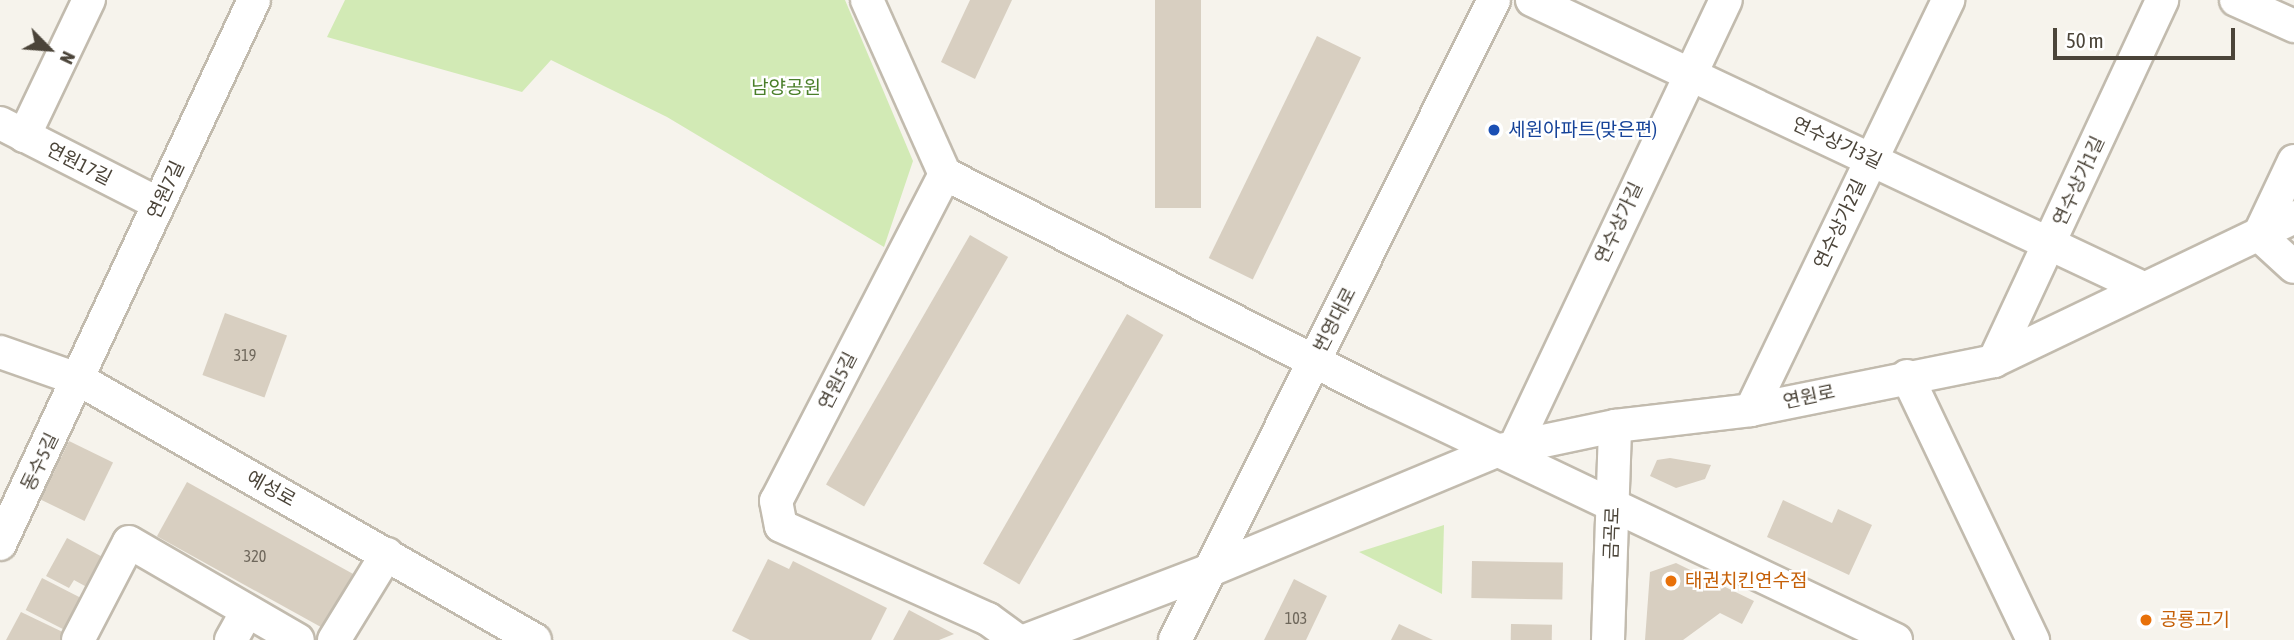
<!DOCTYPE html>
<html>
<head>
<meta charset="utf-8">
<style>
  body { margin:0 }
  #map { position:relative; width:2294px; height:640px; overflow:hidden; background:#f6f3ec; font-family:"Asap Condensed","Noto Sans KR",sans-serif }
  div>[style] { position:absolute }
  .green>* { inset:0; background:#d2eab5 }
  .building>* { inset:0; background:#d8cfc1; transform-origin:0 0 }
  .roads { filter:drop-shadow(2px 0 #c2bbae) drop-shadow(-2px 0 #c2bbae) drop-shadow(0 2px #c2bbae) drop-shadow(0 -2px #c2bbae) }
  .minor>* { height:32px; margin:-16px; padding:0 16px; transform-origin:16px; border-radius:16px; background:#fff }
  .dots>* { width:19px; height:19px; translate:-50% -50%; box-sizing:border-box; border:4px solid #fff; border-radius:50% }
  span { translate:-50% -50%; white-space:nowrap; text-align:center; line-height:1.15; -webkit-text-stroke:5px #fff; paint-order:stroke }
  .number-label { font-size:16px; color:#6e675b }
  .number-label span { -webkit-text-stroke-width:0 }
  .park-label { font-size:19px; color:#4a7f2a }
  .transit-label { font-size:19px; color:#164399 }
  .left { translate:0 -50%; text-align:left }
  .street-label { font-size:19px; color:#4b4439 }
  .food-label { font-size:19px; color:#c56008 }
  .north { position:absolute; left:14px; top:14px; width:70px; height:70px; -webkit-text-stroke:5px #fff; paint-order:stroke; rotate:115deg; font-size:19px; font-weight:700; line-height:28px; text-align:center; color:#4b4439 }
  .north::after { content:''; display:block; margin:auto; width:24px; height:32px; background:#4b4439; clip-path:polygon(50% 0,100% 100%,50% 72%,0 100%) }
  .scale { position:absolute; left:2053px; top:28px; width:182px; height:32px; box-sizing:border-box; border:4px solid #4b4439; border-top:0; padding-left:9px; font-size:21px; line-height:24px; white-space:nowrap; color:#4b4439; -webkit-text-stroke:5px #fff; paint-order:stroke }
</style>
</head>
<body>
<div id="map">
  <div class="green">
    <div style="clip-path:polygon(345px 0,845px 0,913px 161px,884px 247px,667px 117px,551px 60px,522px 92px,327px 37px)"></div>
    <div style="clip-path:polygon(1444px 525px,1442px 594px,1359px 552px)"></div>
  </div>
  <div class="building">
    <div style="clip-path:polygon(970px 0,1012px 0,975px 79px,941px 62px)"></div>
    <div style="left:1155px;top:0;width:46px;height:208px"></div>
    <div style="left:1317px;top:36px;width:49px;height:247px;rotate:26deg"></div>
    <div style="left:970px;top:235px;width:44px;height:288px;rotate:30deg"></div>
    <div style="left:225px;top:313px;width:66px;height:66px;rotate:20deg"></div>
    <div style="left:1127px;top:314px;width:42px;height:288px;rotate:30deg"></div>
    <div style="left:69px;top:441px;width:49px;height:65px;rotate:26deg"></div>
    <div style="clip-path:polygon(1670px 458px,1711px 465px,1705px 479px,1676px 488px,1650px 476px,1657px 460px)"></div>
    <div style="left:187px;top:482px;width:190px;height:62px;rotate:29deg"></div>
    <div style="clip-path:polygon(1783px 500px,1832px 523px,1838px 509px,1872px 525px,1849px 575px,1767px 537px)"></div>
    <div style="clip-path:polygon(67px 538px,110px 561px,94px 591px,74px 580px,69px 588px,46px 576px)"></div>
    <div style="clip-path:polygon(768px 559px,789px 569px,793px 561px,887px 608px,871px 640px,750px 640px,732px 631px)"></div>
    <div style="left:1472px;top:561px;width:91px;height:37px;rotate:1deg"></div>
    <div style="clip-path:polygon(1676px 563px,1754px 601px,1742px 624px,1720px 613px,1683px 640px,1645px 640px,1650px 572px)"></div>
    <div style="left:42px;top:578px;width:51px;height:36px;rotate:27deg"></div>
    <div style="clip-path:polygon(1294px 579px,1327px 596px,1306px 640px,1264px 640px)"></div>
    <div style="clip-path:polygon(909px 610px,954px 634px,939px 640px,893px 640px)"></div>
    <div style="clip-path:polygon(21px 612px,71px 636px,69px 640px,6px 640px)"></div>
    <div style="clip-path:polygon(1399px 624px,1433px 640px,1391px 640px)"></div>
    <div style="left:1511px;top:624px;width:41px;height:16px;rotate:1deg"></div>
  </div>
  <div class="roads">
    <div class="minor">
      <div style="left:867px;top:0;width:191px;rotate:65.9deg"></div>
      <div style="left:1532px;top:0;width:673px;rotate:25.23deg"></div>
      <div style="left:2236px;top:0;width:64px;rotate:24.1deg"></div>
      <div style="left:0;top:123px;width:178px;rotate:27deg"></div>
      <div style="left:24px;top:136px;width:151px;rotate:-64.5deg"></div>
      <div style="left:2294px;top:161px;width:82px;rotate:115.3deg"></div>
      <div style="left:2259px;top:235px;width:47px;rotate:42.4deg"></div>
      <div style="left:945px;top:174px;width:482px;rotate:26.9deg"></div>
      <div style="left:1375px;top:392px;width:577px;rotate:25.45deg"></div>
      <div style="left:945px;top:174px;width:368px;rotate:117.3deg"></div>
      <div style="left:776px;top:501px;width:25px;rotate:79deg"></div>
      <div style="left:781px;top:526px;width:227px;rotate:24.2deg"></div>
      <div style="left:988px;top:619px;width:36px;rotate:36deg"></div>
      <div style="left:0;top:352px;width:85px;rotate:19.3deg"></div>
      <div style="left:80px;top:380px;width:524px;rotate:29.74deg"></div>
      <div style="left:1994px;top:361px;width:398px;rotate:-65deg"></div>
      <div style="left:1907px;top:376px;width:293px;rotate:64.5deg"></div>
      <div style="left:1751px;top:410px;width:455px;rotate:-64.3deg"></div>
      <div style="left:1515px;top:446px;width:493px;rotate:-64.7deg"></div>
      <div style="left:0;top:544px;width:600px;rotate:-64.97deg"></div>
      <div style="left:78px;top:640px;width:110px;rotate:-62.5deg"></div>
      <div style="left:129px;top:542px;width:195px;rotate:30.1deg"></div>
      <div style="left:231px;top:640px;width:33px;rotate:-61deg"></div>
      <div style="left:334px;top:640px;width:101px;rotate:-58.4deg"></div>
      <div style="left:1027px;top:640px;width:194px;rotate:-20.9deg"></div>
      <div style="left:1208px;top:571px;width:312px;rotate:-22.6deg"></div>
      <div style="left:1496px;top:451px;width:122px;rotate:-11.9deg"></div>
      <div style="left:1615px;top:426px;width:137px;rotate:-6.7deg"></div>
      <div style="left:1751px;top:410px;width:248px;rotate:-11.4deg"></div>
      <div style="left:1994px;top:361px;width:333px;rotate:-25.6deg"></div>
      <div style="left:1175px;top:640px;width:715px;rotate:-63.51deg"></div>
      <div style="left:1608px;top:640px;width:214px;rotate:-88.1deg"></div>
    </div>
  </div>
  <div class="dots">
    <div style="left:1494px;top:130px;background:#1a4fb4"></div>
    <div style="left:1671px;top:581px;background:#e8710a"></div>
    <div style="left:2146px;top:620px;background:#e8710a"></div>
  </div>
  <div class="number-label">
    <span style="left:245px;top:355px">319</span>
    <span style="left:255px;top:556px">320</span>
    <span style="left:1296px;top:618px">103</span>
  </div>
  <div class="park-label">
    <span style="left:786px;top:88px">남양공원</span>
  </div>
  <div class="transit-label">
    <span class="left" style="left:1508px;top:130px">세원아파트(맞은편)</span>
  </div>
  <div class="street-label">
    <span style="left:1837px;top:143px;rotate:25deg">연수상가3길</span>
    <span style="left:79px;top:164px;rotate:27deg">연원17길</span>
    <span style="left:2079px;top:181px;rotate:-65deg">연수상가1길</span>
    <span style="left:166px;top:190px;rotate:-65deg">연원7길</span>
    <span style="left:1619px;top:223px;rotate:-65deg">연수상가길</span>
    <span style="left:1840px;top:224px;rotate:-65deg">연수상가2길</span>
    <span style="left:1335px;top:320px;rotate:-63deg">번영대로</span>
    <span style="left:838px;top:381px;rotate:-63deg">연원5길</span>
    <span style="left:1809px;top:397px;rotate:-12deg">연원로</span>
    <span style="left:40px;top:462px;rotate:-64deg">동수5길</span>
    <span style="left:271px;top:489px;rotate:29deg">예성로</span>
    <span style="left:1612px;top:533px;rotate:-88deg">금곡로</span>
  </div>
  <div class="food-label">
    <span class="left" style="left:1685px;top:581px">태권치킨연수점</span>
    <span class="left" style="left:2160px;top:620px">공룡고기</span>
  </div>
  <div class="north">N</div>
  <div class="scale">50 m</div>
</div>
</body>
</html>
